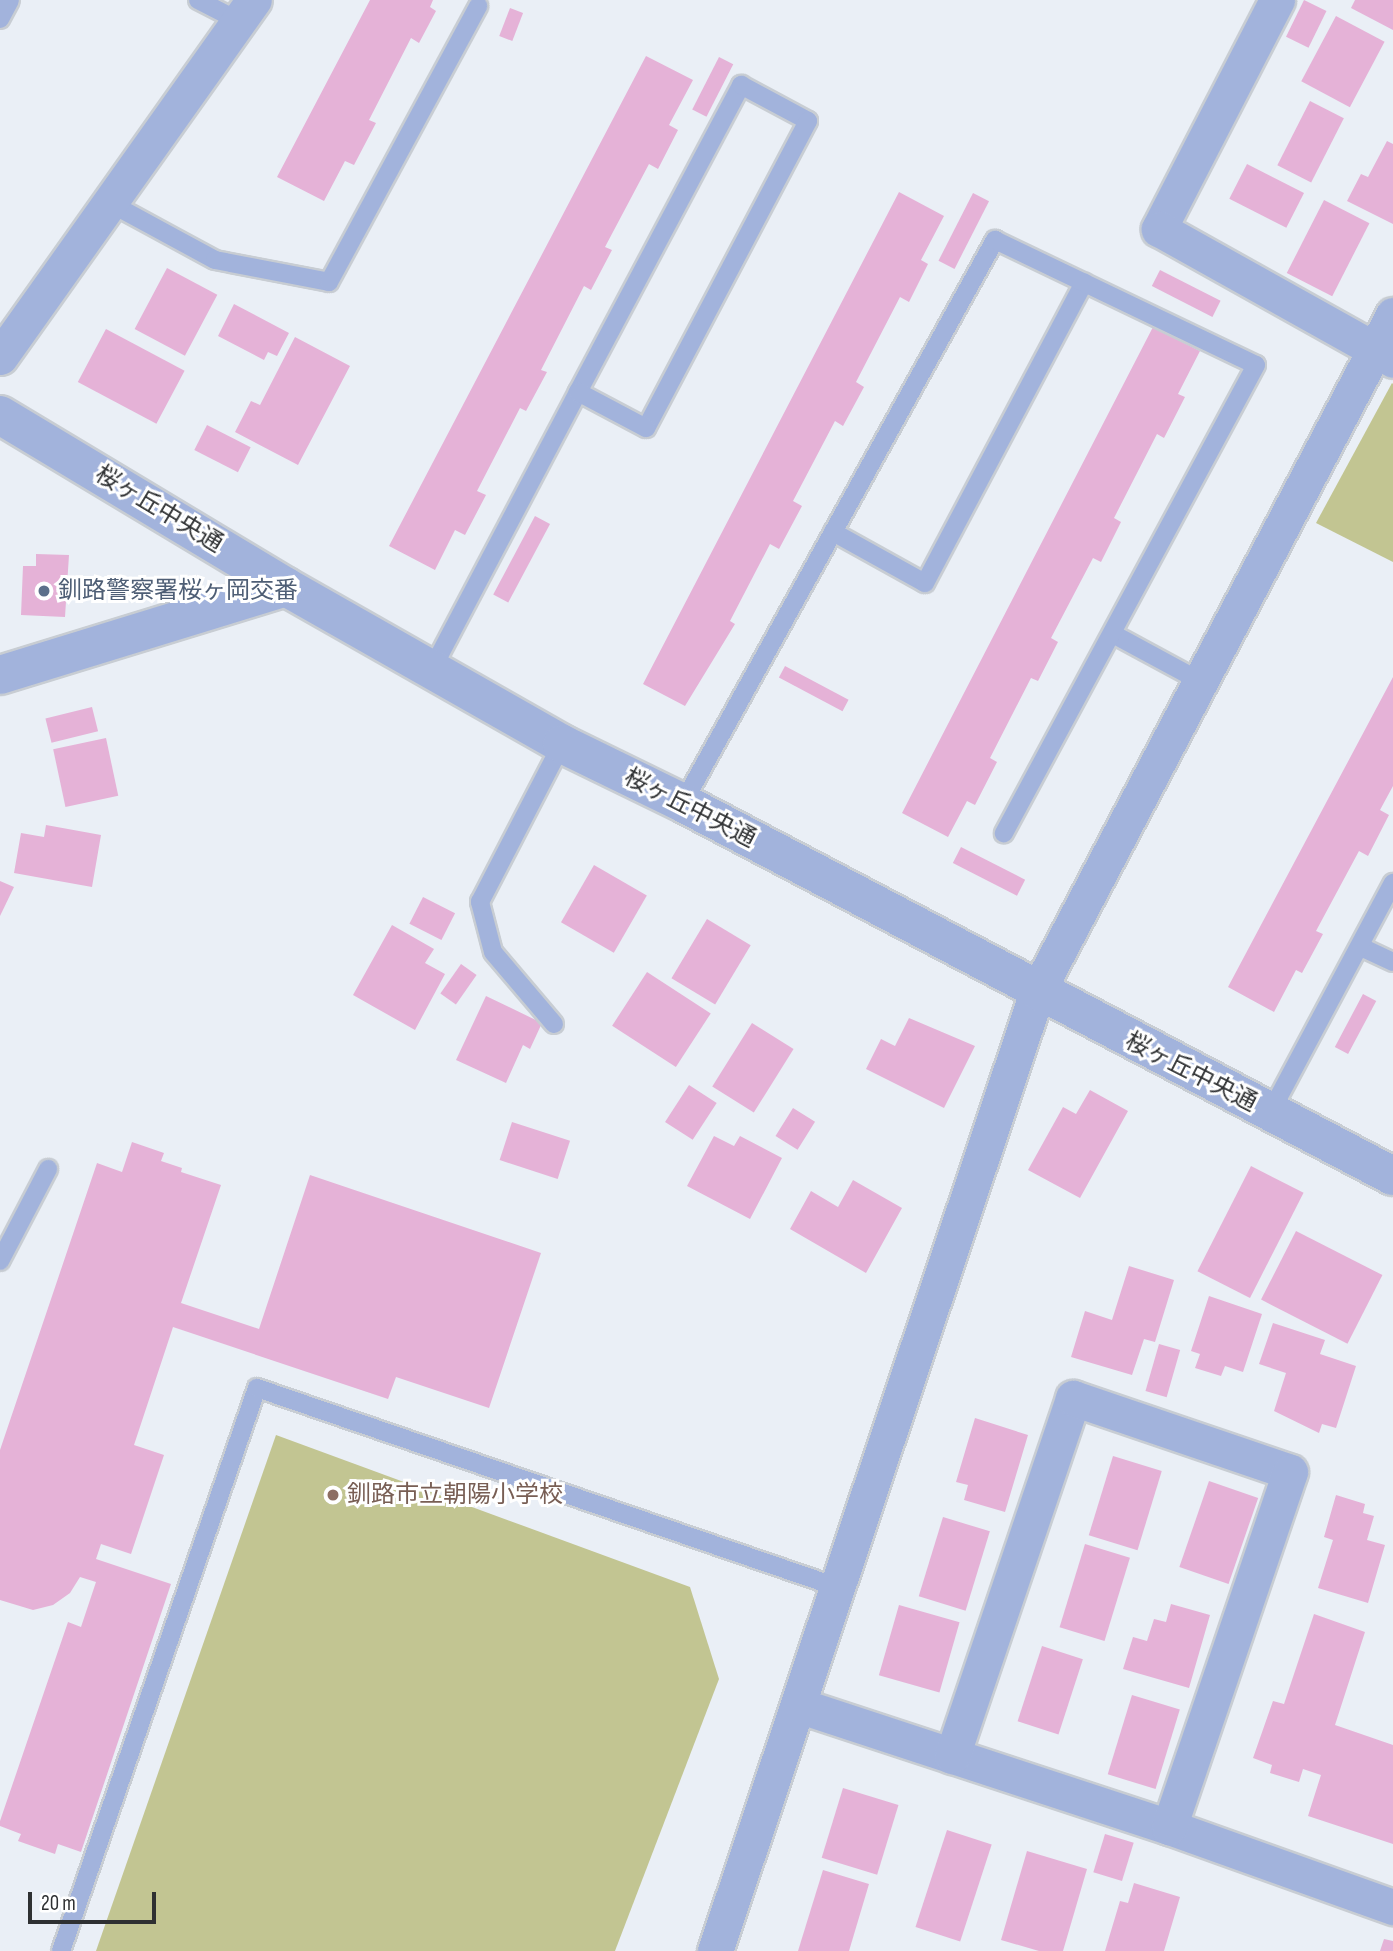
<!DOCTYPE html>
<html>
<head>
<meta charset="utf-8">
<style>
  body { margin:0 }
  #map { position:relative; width:1393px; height:1951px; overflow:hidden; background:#eaeff6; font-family:"Sofia Sans Condensed","Noto Sans JP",sans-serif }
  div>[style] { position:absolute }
  .green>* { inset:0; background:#c2c592 }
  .building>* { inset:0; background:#e5b2d7; transform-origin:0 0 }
  .roads { filter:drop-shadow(2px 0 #c8cdd3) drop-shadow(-2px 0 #c8cdd3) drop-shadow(0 2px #c8cdd3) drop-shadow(0 -2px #c8cdd3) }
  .service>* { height:18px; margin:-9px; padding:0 9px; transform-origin:9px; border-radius:9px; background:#a2b3dc }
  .minor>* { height:35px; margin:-17.5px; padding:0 17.5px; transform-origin:17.5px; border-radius:17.5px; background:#a2b3dc }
  .tertiary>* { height:38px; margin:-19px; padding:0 19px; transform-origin:19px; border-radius:19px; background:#a2b3dc }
  .dots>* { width:19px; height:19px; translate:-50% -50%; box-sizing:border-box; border:4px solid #fff; border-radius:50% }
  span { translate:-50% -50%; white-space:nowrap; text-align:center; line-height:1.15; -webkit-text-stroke:6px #fff; paint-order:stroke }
  .street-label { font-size:24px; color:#2e3032 }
  .service-label { font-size:24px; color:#4e5e75 }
  .left { translate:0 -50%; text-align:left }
  .education-label { font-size:24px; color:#785e54 }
  .scale { position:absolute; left:28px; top:1892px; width:128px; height:32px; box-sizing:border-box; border:4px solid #2e3032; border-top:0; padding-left:9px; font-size:21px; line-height:24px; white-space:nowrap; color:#2e3032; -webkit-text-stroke:5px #fff; paint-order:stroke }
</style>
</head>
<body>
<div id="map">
  <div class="green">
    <div style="clip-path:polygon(1392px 383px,1393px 384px,1393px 562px,1316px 523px)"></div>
    <div style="clip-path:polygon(276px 1435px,690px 1587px,719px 1679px,615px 1951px,96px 1951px)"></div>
  </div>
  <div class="building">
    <div style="clip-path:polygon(370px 0,433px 0,430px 7px,436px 11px,419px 43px,411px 38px,369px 120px,376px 123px,354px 165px,345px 161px,324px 201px,277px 177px)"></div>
    <div style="left:1304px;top:0;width:25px;height:41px;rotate:26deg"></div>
    <div style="clip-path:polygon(1355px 0,1393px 0,1393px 30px,1351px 8px)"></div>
    <div style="left:510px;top:8px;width:14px;height:30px;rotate:21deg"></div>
    <div style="left:1336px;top:16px;width:55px;height:74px;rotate:28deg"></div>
    <div style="clip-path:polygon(646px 56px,693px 80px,669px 125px,678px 130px,658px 169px,649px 164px,605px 247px,612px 250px,591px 290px,584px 286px,541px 370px,547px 372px,526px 411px,520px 408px,477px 491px,486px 495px,465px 535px,455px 530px,435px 570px,389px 546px)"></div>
    <div style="left:719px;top:57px;width:16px;height:59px;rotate:27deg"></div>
    <div style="left:1310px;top:101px;width:38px;height:72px;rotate:27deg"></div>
    <div style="clip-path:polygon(1387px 141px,1393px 144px,1393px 224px,1347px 201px,1361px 174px,1368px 177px)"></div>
    <div style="left:1247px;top:164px;width:64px;height:39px;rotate:27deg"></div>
    <div style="clip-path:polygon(899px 192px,944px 216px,921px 260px,928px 264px,909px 302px,900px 297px,856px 382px,864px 387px,843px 426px,835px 421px,793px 501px,802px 506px,779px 549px,770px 544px,730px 621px,735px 624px,685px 706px,643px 684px)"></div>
    <div style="left:973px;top:193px;width:18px;height:76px;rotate:27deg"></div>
    <div style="left:1324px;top:200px;width:51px;height:82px;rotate:27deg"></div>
    <div style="left:167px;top:268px;width:57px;height:69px;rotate:28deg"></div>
    <div style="left:1160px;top:270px;width:68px;height:18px;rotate:27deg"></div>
    <div style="clip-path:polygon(234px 304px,289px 333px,277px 356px,268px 352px,264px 360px,218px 336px)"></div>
    <div style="clip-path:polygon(1153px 327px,1200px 351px,1178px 394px,1185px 397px,1164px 438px,1157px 434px,1114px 518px,1121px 522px,1101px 562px,1093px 558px,1051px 638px,1058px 642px,1038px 681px,1031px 678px,990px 758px,997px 762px,975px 805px,967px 801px,948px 837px,902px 813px)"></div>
    <div style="left:106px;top:329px;width:89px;height:60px;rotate:28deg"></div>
    <div style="clip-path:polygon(295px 337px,350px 366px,298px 465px,235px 432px,251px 401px,260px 405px)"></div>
    <div style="left:207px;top:425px;width:49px;height:28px;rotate:27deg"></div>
    <div style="left:535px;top:516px;width:17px;height:89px;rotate:28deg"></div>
    <div style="clip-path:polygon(36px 554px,69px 555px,65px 617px,21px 615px,23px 566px,36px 566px)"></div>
    <div style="left:785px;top:666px;width:72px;height:13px;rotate:28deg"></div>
    <div style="clip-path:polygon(1393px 677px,1393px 786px,1380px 810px,1389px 815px,1368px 856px,1359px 851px,1316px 931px,1323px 934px,1302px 973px,1296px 970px,1274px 1012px,1228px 987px)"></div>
    <div style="left:92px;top:707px;width:25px;height:48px;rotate:76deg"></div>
    <div style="left:106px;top:738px;width:59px;height:54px;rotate:78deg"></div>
    <div style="clip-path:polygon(46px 825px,101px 835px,92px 887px,14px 873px,21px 833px,44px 837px)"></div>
    <div style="left:961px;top:847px;width:72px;height:18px;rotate:27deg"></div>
    <div style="left:594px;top:865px;width:61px;height:66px;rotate:30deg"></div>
    <div style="clip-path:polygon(0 881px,14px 887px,0 916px)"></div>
    <div style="left:423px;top:897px;width:36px;height:30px;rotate:27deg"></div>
    <div style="left:707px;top:919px;width:51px;height:69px;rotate:31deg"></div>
    <div style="clip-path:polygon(392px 925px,434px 949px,425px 963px,445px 974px,415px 1030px,353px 995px)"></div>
    <div style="left:461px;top:964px;width:19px;height:36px;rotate:35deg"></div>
    <div style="left:647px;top:972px;width:76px;height:64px;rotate:33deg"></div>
    <div style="left:1363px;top:994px;width:15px;height:60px;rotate:28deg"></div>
    <div style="clip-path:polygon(486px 996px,542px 1023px,530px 1049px,523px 1045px,506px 1083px,456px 1060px)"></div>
    <div style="clip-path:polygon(909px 1018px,975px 1046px,944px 1108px,866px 1069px,881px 1039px,895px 1046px)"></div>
    <div style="left:752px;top:1023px;width:49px;height:75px;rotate:32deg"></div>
    <div style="left:689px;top:1085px;width:33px;height:44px;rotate:33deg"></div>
    <div style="clip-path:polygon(1090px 1090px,1128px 1111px,1080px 1198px,1028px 1170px,1063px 1107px,1076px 1114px)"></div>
    <div style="left:793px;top:1108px;width:26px;height:33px;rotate:32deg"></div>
    <div style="left:512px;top:1122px;width:61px;height:40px;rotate:18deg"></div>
    <div style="clip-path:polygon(714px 1136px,734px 1146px,740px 1136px,782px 1158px,750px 1219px,687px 1186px)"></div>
    <div style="clip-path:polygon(132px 1142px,164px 1153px,161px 1161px,182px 1168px,181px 1172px,221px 1185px,181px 1303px,259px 1329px,310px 1175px,541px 1253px,489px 1408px,396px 1377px,388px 1399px,173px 1327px,134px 1445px,164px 1455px,131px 1554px,101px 1544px,96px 1559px,171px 1584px,81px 1852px,58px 1844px,55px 1854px,18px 1841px,21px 1834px,0 1826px,0 1821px,68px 1622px,81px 1627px,96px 1582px,80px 1577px,70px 1593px,53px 1605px,33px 1610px,0 1600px,0 1450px,97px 1163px,122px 1172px)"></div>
    <div style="left:1251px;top:1166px;width:59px;height:118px;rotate:27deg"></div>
    <div style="clip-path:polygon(853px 1180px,902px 1208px,866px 1273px,790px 1229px,811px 1191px,838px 1207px)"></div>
    <div style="left:1296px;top:1231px;width:97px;height:77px;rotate:27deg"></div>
    <div style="clip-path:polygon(1129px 1266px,1174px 1280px,1155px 1342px,1144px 1339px,1132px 1375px,1071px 1357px,1085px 1311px,1112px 1320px)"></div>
    <div style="clip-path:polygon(1209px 1296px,1262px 1314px,1243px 1372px,1225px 1366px,1221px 1376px,1195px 1368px,1200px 1354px,1191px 1351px)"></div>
    <div style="clip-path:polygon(1273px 1323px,1325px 1340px,1320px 1354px,1356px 1366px,1336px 1428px,1322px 1424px,1319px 1433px,1274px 1411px,1286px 1373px,1259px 1364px)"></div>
    <div style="left:1159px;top:1344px;width:22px;height:49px;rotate:16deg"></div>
    <div style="clip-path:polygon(975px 1418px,1028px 1435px,1005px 1512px,964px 1500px,968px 1485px,956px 1482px)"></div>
    <div style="left:1113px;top:1456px;width:51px;height:83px;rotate:17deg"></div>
    <div style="left:1209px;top:1481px;width:52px;height:91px;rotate:19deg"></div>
    <div style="clip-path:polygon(1336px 1495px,1365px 1504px,1363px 1513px,1374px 1516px,1367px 1540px,1385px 1545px,1368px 1603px,1318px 1588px,1333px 1540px,1324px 1537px)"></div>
    <div style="left:943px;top:1517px;width:49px;height:83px;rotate:17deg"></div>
    <div style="left:1085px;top:1544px;width:47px;height:87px;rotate:17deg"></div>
    <div style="clip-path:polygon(1171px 1604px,1210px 1615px,1189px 1688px,1123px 1669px,1133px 1637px,1147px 1641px,1154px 1619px,1166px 1622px)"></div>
    <div style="left:899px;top:1605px;width:63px;height:73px;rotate:16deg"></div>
    <div style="clip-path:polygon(1314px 1614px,1365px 1632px,1335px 1725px,1393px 1745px,1393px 1844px,1308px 1816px,1321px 1775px,1303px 1769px,1299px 1782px,1270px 1773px,1272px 1765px,1253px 1758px,1273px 1701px,1284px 1704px)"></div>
    <div style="left:1042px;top:1646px;width:43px;height:79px;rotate:18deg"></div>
    <div style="left:1132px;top:1695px;width:50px;height:83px;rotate:17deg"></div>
    <div style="left:843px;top:1788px;width:58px;height:73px;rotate:17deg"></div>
    <div style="left:947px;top:1830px;width:47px;height:102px;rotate:18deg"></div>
    <div style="left:1105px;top:1834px;width:30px;height:40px;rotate:17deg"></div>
    <div style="clip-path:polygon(1027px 1851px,1087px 1869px,1063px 1951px,1039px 1951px,1001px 1940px)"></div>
    <div style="clip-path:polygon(823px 1870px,869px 1884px,849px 1951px,798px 1951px)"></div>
    <div style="clip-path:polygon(1134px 1883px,1180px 1897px,1164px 1951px,1105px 1951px,1120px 1901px,1128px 1903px)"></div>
    <div style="clip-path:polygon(1384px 1939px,1393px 1941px,1393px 1951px,1380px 1951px)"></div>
  </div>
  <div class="roads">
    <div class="service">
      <div style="left:198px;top:0;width:46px;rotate:27.1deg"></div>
      <div style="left:0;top:19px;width:21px;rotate:-62deg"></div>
      <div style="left:110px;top:203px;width:119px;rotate:28.5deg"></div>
      <div style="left:215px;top:260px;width:116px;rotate:10.9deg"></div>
      <div style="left:329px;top:282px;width:314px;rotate:-61.6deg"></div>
      <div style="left:833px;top:532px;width:105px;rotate:29deg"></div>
      <div style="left:925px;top:583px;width:340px;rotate:-62.1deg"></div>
      <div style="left:1113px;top:634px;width:99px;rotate:28.4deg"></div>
      <div style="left:432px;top:669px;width:313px;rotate:-62.2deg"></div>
      <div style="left:578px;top:392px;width:348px;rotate:-62deg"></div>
      <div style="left:741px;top:85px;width:76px;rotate:28.2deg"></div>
      <div style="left:808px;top:121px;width:347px;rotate:117.8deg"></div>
      <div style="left:646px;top:428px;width:77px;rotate:-152.1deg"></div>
      <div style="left:683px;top:803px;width:644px;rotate:-61.01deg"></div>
      <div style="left:995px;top:240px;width:289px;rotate:25.6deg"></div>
      <div style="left:1256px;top:365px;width:532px;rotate:118.3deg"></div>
      <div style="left:1361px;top:947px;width:35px;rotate:25deg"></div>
      <div style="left:554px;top:1024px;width:94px;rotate:-130.3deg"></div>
      <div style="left:493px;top:952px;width:52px;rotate:-104.6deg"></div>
      <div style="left:480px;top:902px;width:178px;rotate:-62.6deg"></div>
      <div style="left:1270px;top:1113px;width:261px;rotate:-61.9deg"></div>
      <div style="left:0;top:1261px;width:104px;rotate:-62.4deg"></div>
      <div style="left:61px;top:1951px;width:596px;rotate:-70.81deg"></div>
      <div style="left:257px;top:1388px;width:613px;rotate:18.94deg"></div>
    </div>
    <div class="minor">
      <div style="left:1277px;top:0;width:258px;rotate:117.3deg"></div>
      <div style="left:1159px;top:229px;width:268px;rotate:29.2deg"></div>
      <div style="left:0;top:357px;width:438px;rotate:-54.6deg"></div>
      <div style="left:798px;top:1705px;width:391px;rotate:18.2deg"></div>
      <div style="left:1169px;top:1827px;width:238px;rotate:19.7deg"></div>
      <div style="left:952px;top:1756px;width:378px;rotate:-71.3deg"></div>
      <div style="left:1073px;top:1398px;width:229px;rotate:18.8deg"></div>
      <div style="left:1290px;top:1472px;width:375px;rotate:108.8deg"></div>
      <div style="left:715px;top:1951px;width:1012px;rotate:-71.44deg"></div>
      <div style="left:1037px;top:992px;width:765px;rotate:-62.26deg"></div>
    </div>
    <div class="tertiary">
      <div style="left:0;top:415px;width:334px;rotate:31deg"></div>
      <div style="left:286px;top:587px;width:318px;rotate:29.6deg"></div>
      <div style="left:562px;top:744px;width:135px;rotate:26deg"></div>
      <div style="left:683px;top:803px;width:802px;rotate:27.72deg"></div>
      <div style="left:0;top:675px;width:299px;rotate:-17.1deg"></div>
    </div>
  </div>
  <div class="dots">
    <div style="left:44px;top:591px;background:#5c6f8a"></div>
    <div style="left:333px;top:1495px;background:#8d6e63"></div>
  </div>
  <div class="street-label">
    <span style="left:159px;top:509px;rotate:31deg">桜ヶ丘中央通</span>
    <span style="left:690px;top:808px;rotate:27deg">桜ヶ丘中央通</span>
    <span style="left:1191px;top:1072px;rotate:27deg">桜ヶ丘中央通</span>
  </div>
  <div class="service-label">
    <span class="left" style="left:58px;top:591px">釧路警察署桜ヶ岡交番</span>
  </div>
  <div class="education-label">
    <span class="left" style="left:347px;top:1495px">釧路市立朝陽小学校</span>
  </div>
  <div class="scale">20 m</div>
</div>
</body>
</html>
